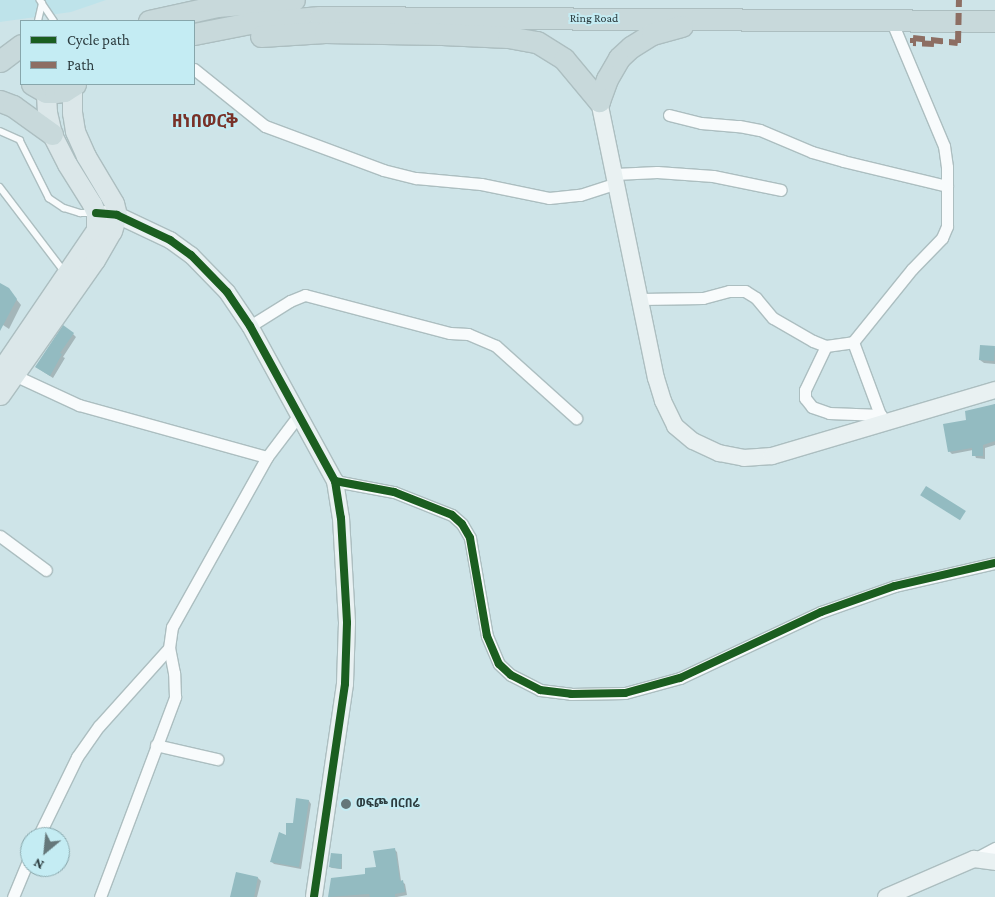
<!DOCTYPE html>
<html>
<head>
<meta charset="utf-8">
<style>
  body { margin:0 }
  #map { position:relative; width:995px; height:897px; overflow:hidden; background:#cee4e8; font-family:"Crimson Pro","Noto Sans Ethiopic",serif }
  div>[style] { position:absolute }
  .built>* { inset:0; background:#bee3ea }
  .shadow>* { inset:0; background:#0003 }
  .building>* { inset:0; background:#93bbc1; transform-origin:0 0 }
  .roads { filter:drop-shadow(1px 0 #acbec0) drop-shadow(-1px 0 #acbec0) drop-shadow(0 1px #acbec0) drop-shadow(0 -1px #acbec0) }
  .lane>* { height:5.5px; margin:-2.75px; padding:0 2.75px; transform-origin:2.75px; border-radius:2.75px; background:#f8fbfc }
  .street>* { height:11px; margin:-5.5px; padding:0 5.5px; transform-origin:5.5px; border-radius:5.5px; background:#f8fbfc }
  .secondary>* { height:16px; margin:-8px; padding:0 8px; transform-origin:8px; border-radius:8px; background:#e9f1f2 }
  .primary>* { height:19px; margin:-9.5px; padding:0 9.5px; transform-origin:9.5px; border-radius:9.5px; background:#dbe7e9 }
  .highway>* { height:21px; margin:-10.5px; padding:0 10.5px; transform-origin:10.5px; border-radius:10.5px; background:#c8d9db }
  .quiet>* { height:6px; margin-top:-3px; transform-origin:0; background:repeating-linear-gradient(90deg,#8d6e63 0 12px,transparent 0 18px) }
  .cycleway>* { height:8px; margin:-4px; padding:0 4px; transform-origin:4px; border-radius:4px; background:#1b5e20 }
  .dots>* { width:14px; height:14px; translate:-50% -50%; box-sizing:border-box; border:2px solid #c4ecf3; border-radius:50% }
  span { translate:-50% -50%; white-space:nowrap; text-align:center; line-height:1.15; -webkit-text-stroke:4px #c4ecf3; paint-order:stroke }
  .street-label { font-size:12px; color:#2c3c3f }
  .poi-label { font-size:12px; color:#2c3c3f; font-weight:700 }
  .left { translate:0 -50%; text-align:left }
  .district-label { font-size:18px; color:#783229; font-weight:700 }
  .legend { position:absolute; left:20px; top:20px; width:175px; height:65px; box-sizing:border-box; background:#c4ecf3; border:1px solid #87a6ab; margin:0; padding:6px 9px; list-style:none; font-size:15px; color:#2c3c3f }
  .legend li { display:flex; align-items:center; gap:10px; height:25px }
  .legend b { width:25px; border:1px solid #87a6ab }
  .north { position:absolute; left:20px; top:827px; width:50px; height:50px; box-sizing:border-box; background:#c4ecf3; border:1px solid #87a6ab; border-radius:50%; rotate:208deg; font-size:14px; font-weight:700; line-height:20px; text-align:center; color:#2c3c3f }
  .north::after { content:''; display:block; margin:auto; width:18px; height:22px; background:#65777a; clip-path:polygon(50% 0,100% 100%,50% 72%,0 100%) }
</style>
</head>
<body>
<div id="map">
  <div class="built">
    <div style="clip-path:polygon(0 0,106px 0,71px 12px,0 22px)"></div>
  </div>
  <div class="shadow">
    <div style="clip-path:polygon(0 284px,8px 289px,21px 305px,9px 329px,0 323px)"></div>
    <div style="clip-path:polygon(73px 334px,76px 337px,63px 357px,65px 358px,53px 378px,36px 367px)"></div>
    <div style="clip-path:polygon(995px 347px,995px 364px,984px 363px,980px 360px)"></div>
    <div style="clip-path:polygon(995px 404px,995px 445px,985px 448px,985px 459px,976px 458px,973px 450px,952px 454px,949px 451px,968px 421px)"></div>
    <div style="clip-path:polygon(297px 800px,309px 801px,311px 804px,301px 869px,274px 864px,271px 861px,294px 824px)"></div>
    <div style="clip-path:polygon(394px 849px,397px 852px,401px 881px,405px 884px,407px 895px,397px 897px,329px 897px,332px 879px,367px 875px,377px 868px)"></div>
    <div style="clip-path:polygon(342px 855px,342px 869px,332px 868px,330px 867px)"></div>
    <div style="clip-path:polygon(237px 873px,258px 878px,261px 881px,257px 897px,231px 897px)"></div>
  </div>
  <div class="building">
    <div style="clip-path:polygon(0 283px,9px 288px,17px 299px,0 331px)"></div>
    <div style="clip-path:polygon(63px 325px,74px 333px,60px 353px,62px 354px,50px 376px,35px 367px)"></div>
    <div style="left:980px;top:345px;width:15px;height:15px;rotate:4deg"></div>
    <div style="clip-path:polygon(995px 404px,995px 441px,983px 445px,983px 456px,972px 456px,972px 448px,948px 452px,943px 424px,966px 420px,965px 411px)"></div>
    <div style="left:926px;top:486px;width:47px;height:11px;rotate:32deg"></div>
    <div style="clip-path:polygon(296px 798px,309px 800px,299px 867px,270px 862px,279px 832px,286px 835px,286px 823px,293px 823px)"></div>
    <div style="clip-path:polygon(395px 848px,400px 881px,403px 880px,405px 892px,395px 894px,395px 897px,370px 897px,369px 894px,328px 897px,331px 878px,365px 874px,365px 868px,376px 867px,373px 851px)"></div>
    <div style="clip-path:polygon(331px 853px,342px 854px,341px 869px,329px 867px)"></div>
    <div style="clip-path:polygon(236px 872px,258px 877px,254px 897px,230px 897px)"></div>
  </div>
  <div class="roads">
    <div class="lane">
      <div style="left:40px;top:0;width:25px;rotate:56deg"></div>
      <div style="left:38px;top:21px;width:18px;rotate:-77deg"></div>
      <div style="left:0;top:131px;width:22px;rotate:24deg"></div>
      <div style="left:20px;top:140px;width:65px;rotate:63.4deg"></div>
      <div style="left:49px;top:198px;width:18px;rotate:34deg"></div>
      <div style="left:64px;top:208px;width:17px;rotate:17deg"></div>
      <div style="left:80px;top:213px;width:12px"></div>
      <div style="left:0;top:187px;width:106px;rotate:52.7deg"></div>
    </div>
    <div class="street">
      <div style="left:194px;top:69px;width:91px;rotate:38.8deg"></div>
      <div style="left:265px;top:126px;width:126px;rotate:20.4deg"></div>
      <div style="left:383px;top:170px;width:34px;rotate:14deg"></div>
      <div style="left:416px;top:178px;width:65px;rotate:5.3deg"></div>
      <div style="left:481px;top:184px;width:69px;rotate:11.6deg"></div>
      <div style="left:549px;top:198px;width:31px;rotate:-6deg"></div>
      <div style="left:580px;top:195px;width:39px;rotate:-18deg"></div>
      <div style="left:669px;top:115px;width:33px;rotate:14deg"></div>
      <div style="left:701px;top:123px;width:38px;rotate:5deg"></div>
      <div style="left:739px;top:126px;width:21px;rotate:11deg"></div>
      <div style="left:760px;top:130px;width:56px;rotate:22.9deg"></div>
      <div style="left:812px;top:152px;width:32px;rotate:16deg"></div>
      <div style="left:843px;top:161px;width:107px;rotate:13.5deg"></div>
      <div style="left:615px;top:174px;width:42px;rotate:-2.7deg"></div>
      <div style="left:657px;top:172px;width:56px;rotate:4.1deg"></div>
      <div style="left:713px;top:176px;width:69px;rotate:11.6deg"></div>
      <div style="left:641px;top:299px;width:62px;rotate:-0.9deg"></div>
      <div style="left:703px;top:298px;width:27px;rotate:-15deg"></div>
      <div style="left:729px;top:291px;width:16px"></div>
      <div style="left:745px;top:291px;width:13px;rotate:32deg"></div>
      <div style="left:756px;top:298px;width:26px;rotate:50deg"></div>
      <div style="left:773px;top:318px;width:46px;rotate:29.9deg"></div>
      <div style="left:813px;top:341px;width:14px;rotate:21deg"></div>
      <div style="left:826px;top:346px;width:27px;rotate:-8deg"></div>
      <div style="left:853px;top:342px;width:94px;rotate:-51.1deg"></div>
      <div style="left:912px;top:269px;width:43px;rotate:-45.9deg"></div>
      <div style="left:942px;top:238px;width:13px;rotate:-67deg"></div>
      <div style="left:947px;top:226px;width:59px;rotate:-90deg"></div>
      <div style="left:947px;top:167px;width:21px;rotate:-98deg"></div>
      <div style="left:944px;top:146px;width:134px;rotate:-112.8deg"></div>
      <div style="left:250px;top:326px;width:47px;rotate:-32deg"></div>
      <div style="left:290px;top:301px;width:16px;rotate:-22deg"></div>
      <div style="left:305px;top:295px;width:150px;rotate:14.7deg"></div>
      <div style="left:450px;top:333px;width:18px;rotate:3deg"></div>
      <div style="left:468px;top:334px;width:30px;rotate:23deg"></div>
      <div style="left:496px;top:346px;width:108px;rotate:42deg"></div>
      <div style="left:853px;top:342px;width:83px;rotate:69.6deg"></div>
      <div style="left:826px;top:346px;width:49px;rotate:115.5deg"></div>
      <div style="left:805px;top:390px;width:8px;rotate:90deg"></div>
      <div style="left:805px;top:398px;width:11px;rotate:52deg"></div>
      <div style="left:812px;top:407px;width:18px;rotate:19deg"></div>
      <div style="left:829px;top:413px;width:52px;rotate:2.2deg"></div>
      <div style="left:14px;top:375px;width:72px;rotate:24.8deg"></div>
      <div style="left:79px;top:405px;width:195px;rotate:15.5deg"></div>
      <div style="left:335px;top:481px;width:60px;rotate:10.6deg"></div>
      <div style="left:394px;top:492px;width:62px;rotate:21.6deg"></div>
      <div style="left:452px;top:515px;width:13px;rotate:42deg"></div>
      <div style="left:462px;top:524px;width:16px;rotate:60deg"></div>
      <div style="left:470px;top:538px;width:99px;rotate:80.2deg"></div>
      <div style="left:487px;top:636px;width:30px;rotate:67deg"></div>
      <div style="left:499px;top:664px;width:16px;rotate:43deg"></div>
      <div style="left:511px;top:675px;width:33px;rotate:27deg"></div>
      <div style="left:540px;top:690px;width:31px;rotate:7deg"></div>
      <div style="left:571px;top:694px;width:54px;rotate:-1.1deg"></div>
      <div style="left:625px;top:693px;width:57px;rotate:-15.3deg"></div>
      <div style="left:680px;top:678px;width:156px;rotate:-25.1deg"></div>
      <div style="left:821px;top:612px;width:78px;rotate:-19.4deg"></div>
      <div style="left:895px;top:586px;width:103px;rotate:-13deg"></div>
      <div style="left:0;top:536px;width:57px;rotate:36.5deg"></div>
      <div style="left:156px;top:745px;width:63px;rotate:12.9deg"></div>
      <div style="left:38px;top:837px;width:89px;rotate:-64deg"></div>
      <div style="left:77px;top:757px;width:38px;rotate:-55deg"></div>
      <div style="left:99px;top:726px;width:105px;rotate:-48.1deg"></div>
      <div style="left:974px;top:859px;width:24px;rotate:-28deg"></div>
      <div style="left:13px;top:897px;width:44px;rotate:-67.5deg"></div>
      <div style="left:100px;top:897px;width:214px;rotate:-69.4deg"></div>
      <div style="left:175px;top:697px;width:24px;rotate:-92deg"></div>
      <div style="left:174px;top:673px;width:25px;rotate:-101deg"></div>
      <div style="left:169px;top:648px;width:21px;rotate:-82deg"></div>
      <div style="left:172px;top:627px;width:195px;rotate:-60.8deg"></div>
      <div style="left:267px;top:457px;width:51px;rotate:-52.9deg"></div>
    </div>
    <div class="secondary">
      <div style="left:599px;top:101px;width:283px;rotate:78.4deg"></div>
      <div style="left:656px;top:378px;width:24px;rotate:73deg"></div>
      <div style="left:663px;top:401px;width:28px;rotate:64deg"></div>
      <div style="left:675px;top:426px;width:23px;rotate:40deg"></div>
      <div style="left:693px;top:441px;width:29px;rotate:25deg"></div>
      <div style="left:719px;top:453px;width:25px;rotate:11deg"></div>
      <div style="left:744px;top:458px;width:28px;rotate:-4deg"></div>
      <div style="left:772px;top:456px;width:233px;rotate:-16.5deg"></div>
      <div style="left:105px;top:214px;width:12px;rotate:5deg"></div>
      <div style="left:117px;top:215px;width:59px;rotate:25.3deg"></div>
      <div style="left:170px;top:240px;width:26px;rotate:36deg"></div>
      <div style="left:191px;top:255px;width:52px;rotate:45.8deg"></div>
      <div style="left:227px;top:292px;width:41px;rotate:55.9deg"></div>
      <div style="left:250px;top:326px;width:177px;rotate:61.3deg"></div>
      <div style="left:335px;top:481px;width:37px;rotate:81deg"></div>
      <div style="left:341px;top:518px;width:105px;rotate:86.7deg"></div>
      <div style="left:347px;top:623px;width:61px;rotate:91.9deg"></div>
      <div style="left:345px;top:684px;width:215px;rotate:98.3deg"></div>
      <div style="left:886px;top:897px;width:96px;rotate:-23.4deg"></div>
      <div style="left:974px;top:859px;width:21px;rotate:8deg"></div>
    </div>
    <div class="primary">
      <div style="left:0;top:371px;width:171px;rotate:-55.8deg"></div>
      <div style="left:96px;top:230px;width:17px;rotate:-90deg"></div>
      <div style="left:96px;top:213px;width:10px;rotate:-114deg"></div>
      <div style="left:92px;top:204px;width:47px;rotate:-122deg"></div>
      <div style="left:67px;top:164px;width:34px;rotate:-117deg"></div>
      <div style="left:52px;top:134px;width:22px;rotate:-103deg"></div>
      <div style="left:47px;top:113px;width:21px;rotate:-93deg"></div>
      <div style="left:0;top:395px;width:165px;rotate:-54.9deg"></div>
      <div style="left:95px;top:260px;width:34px;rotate:-60deg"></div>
      <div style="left:112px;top:231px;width:17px;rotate:-73deg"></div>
      <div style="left:117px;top:215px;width:12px;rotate:-104deg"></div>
      <div style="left:114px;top:203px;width:55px;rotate:-120.8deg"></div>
      <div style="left:86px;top:156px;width:27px;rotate:-114deg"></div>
      <div style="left:75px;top:131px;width:18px;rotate:-99deg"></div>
      <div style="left:72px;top:113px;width:26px;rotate:-90deg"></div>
    </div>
    <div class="highway">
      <div style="left:149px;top:21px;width:70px;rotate:-12.4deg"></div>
      <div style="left:217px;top:6px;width:77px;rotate:-4.5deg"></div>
      <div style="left:194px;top:34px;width:57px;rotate:-11.1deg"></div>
      <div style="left:250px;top:23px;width:70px;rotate:-4.9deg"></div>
      <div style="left:320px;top:17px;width:675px;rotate:0.34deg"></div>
      <div style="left:261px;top:36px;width:64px;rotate:-3.6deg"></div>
      <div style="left:325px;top:32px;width:117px;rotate:1deg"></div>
      <div style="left:442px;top:34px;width:66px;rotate:2.6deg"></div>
      <div style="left:508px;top:37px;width:29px;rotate:10deg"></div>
      <div style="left:537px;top:42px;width:32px;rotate:32deg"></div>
      <div style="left:564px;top:59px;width:55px;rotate:50.2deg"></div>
      <div style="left:0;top:61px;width:26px;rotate:-37deg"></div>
      <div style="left:32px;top:84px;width:16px;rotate:30deg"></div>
      <div style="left:46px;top:92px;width:9px"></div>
      <div style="left:55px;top:92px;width:9px;rotate:-6deg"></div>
      <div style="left:64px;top:91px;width:13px;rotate:-32deg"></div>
      <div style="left:0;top:101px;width:14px;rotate:21deg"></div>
      <div style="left:13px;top:106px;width:48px;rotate:35.7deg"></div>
      <div style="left:599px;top:101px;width:23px;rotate:-70deg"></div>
      <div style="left:607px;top:79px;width:24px;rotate:-60deg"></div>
      <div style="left:619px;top:58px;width:16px;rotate:-43deg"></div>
      <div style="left:631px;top:47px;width:25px;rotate:-32deg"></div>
      <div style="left:652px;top:34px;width:31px;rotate:-15deg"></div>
    </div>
  </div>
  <div class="quiet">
    <div style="left:934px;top:44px;width:21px;rotate:-177deg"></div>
    <div style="left:913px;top:43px;width:5px;rotate:-90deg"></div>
    <div style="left:913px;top:38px;width:45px;rotate:6.3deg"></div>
    <div style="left:958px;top:43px;width:43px;rotate:-88.7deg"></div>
  </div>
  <div class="cycleway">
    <div style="left:96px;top:213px;width:21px;rotate:5deg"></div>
    <div style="left:117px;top:215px;width:59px;rotate:25.3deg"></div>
    <div style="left:170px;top:240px;width:26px;rotate:36deg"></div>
    <div style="left:191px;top:255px;width:52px;rotate:45.8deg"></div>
    <div style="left:227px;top:292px;width:41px;rotate:55.9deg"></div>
    <div style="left:250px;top:326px;width:177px;rotate:61.3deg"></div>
    <div style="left:335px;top:481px;width:37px;rotate:81deg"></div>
    <div style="left:341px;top:518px;width:105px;rotate:86.7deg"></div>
    <div style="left:347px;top:623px;width:61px;rotate:91.9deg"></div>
    <div style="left:345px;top:684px;width:215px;rotate:98.3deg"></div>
    <div style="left:335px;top:481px;width:60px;rotate:10.6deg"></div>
    <div style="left:394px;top:492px;width:62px;rotate:21.6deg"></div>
    <div style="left:452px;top:515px;width:13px;rotate:42deg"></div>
    <div style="left:462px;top:524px;width:16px;rotate:60deg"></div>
    <div style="left:470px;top:538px;width:99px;rotate:80.2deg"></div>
    <div style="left:487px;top:636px;width:30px;rotate:67deg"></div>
    <div style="left:499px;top:664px;width:16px;rotate:43deg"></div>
    <div style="left:511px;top:675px;width:33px;rotate:27deg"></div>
    <div style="left:540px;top:690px;width:31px;rotate:7deg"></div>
    <div style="left:571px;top:694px;width:54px;rotate:-1.1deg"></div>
    <div style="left:625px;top:693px;width:57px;rotate:-15.3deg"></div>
    <div style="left:680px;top:678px;width:156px;rotate:-25.1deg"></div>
    <div style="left:821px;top:612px;width:78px;rotate:-19.4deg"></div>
    <div style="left:895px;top:586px;width:103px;rotate:-13deg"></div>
  </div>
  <div class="dots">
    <div style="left:346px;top:804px;background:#65777a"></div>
  </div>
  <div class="street-label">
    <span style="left:594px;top:19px">Ring Road</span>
  </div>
  <div class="poi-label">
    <span class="left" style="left:356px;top:804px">ወፍጮ በርበሬ</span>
  </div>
  <div class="district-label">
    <span style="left:205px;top:121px">ዘነበወርቅ</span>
  </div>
  <ul class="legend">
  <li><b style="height:6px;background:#1b5e20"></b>Cycle path</li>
  <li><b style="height:6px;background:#8d6e63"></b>Path</li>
  </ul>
  <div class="north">N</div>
</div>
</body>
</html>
